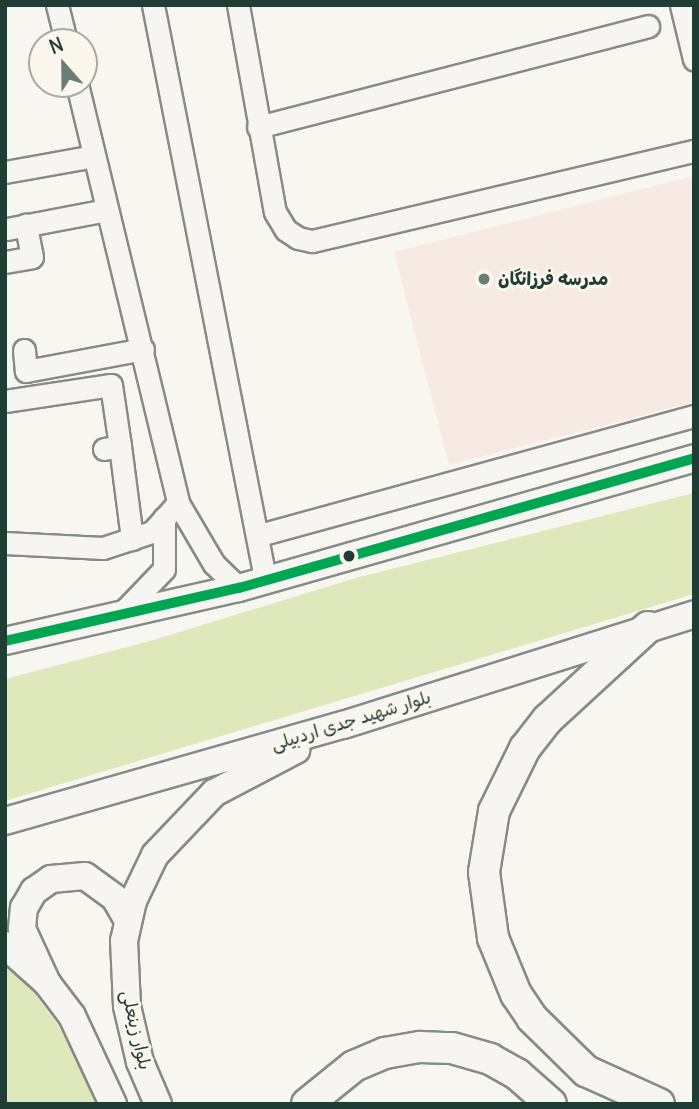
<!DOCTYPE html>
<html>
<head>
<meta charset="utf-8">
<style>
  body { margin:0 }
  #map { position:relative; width:699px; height:1109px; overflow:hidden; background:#f8f6f0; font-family:Delius,"Playpen Sans Arabic",sans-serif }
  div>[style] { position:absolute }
  .built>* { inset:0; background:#f7eae3 }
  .green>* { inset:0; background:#dfe8bb }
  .roads { filter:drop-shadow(2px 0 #868b86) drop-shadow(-2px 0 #868b86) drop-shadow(0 2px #868b86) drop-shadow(0 -2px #868b86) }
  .minor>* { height:21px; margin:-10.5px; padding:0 10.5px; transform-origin:10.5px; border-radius:10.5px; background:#f6f5f1 }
  .major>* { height:26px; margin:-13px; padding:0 13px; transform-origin:13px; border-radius:13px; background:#f6f5f1 }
  .highway>* { height:30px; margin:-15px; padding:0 15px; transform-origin:15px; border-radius:15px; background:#f6f5f1 }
  .bus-1>* { height:10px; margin:-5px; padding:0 5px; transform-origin:5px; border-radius:5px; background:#00a651 }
  .dots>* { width:19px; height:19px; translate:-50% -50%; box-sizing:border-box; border:4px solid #fbf7ec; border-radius:50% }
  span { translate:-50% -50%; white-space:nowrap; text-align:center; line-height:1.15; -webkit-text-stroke:6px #fbf7ec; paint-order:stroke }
  .poi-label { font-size:18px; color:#1f3d34; font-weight:700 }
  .left { translate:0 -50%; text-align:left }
  .street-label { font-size:18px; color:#1f3d34 }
  .frame { position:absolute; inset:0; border:7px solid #1f3d34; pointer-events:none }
  .north { position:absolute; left:28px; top:28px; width:70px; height:70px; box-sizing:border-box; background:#fbf7ec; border:2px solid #a3ada2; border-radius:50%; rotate:339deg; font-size:19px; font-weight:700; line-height:28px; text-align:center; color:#1f3d34 }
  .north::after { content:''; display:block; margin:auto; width:24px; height:32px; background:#6b7e76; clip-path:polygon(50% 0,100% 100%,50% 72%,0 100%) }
</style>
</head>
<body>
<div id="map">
  <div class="built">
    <div style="clip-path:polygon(694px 176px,694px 402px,449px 465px,394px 252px)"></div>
  </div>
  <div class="green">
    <div style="clip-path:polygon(694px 493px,694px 594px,5px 801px,5px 679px,150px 641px,359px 577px)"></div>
    <div style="clip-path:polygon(5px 965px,26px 982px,63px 1032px,98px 1104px,5px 1104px)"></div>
  </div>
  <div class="roads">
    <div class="minor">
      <div style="left:57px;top:5px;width:38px;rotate:76deg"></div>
      <div style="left:153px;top:5px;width:584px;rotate:78.94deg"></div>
      <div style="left:238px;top:5px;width:210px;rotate:79.9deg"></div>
      <div style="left:275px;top:212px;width:21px;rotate:59deg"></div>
      <div style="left:286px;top:230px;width:14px;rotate:34deg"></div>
      <div style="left:298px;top:238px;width:14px;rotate:12deg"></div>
      <div style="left:312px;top:241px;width:392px;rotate:-13.3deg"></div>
      <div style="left:681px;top:5px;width:56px;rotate:76.5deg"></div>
      <div style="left:77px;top:84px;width:431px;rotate:76.4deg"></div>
      <div style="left:178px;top:503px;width:71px;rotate:59.5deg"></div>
      <div style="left:214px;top:564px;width:35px;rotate:44deg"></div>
      <div style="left:258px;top:127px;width:403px;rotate:-14.5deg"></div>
      <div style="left:5px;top:172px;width:90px;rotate:-10.2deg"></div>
      <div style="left:7px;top:229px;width:102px;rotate:-10.8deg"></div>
      <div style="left:5px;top:262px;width:27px;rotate:-10deg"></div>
      <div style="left:32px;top:257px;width:33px;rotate:-101deg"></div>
      <div style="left:24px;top:350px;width:21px;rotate:85deg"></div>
      <div style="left:26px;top:371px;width:119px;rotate:-10.6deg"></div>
      <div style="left:5px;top:401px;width:107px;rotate:-8.6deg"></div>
      <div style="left:111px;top:385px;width:62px;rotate:81.6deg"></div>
      <div style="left:104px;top:449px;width:16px;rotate:-11deg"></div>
      <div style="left:120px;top:446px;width:94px;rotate:82.6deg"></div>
      <div style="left:259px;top:535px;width:451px;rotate:-15.3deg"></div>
      <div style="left:5px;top:543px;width:98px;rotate:2.9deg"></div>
      <div style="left:103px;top:548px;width:52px;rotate:-18.1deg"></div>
      <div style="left:152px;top:532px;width:39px;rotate:-48deg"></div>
      <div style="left:121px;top:614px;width:62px;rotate:-46.3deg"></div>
      <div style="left:164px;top:569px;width:51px;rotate:-90deg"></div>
    </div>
    <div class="major">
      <div style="left:5px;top:641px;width:240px;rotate:-12.8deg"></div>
      <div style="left:239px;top:588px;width:473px;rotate:-15.9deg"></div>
      <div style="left:5px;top:821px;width:351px;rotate:-15.9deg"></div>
      <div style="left:343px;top:725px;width:368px;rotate:-17.5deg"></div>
      <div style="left:5px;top:945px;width:57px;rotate:42.1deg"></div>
      <div style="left:47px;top:983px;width:41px;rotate:52.9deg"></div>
      <div style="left:72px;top:1016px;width:97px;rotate:65deg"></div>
      <div style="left:47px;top:983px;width:60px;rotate:-114.8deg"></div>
      <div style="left:22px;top:929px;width:21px;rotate:-85deg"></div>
      <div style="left:24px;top:908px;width:20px;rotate:-60deg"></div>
      <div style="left:34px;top:891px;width:21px;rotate:-35deg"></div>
      <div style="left:51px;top:879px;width:34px;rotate:-5deg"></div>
      <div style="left:85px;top:876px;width:37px;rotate:36deg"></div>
      <div style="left:115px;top:898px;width:24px;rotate:60deg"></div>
      <div style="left:158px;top:1104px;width:46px;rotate:-113.2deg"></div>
      <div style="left:140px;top:1062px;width:57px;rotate:-103.1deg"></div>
      <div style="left:127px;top:1006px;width:65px;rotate:-92.6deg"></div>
      <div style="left:124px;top:941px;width:41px;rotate:-77.3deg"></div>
      <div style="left:133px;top:901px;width:51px;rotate:-64.4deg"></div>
      <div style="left:155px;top:855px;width:86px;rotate:-46.4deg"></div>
      <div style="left:214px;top:793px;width:93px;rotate:-27.7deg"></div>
    </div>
    <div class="highway">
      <div style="left:648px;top:627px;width:137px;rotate:137.4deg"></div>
      <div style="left:547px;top:720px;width:36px;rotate:128deg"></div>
      <div style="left:525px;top:748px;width:70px;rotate:116.2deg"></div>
      <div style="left:494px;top:811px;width:62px;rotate:99.3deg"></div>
      <div style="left:484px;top:872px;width:67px;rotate:82.2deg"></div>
      <div style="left:493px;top:938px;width:61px;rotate:67.7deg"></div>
      <div style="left:516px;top:994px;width:29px;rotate:56deg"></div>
      <div style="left:532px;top:1018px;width:76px;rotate:44.5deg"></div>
      <div style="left:586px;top:1071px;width:80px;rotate:24.3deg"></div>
      <div style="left:307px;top:1104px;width:60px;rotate:-39deg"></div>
      <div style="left:354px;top:1066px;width:34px;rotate:-23deg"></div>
      <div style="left:385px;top:1053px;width:36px;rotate:-10deg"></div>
      <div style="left:420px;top:1047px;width:32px;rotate:2deg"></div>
      <div style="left:452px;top:1048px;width:40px;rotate:16deg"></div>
      <div style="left:490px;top:1059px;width:31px;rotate:29deg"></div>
      <div style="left:517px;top:1074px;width:45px;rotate:41.4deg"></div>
    </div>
  </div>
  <div class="bus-1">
    <div style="left:5px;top:641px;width:240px;rotate:-12.8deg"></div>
    <div style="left:239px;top:588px;width:473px;rotate:-15.9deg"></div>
  </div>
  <div class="dots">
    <div style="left:484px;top:279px;background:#6b7e76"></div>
    <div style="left:349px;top:556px;background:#1f3d34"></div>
  </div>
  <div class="poi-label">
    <span class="left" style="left:498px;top:279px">مدرسه فرزانگان</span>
  </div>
  <div class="street-label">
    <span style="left:351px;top:721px;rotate:-17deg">بلوار شهید جدی اردبیلی</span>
    <span style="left:136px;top:1030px;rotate:77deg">بلوار زینعلی</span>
  </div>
  <div class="frame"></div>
  <div class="north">N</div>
</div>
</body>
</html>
